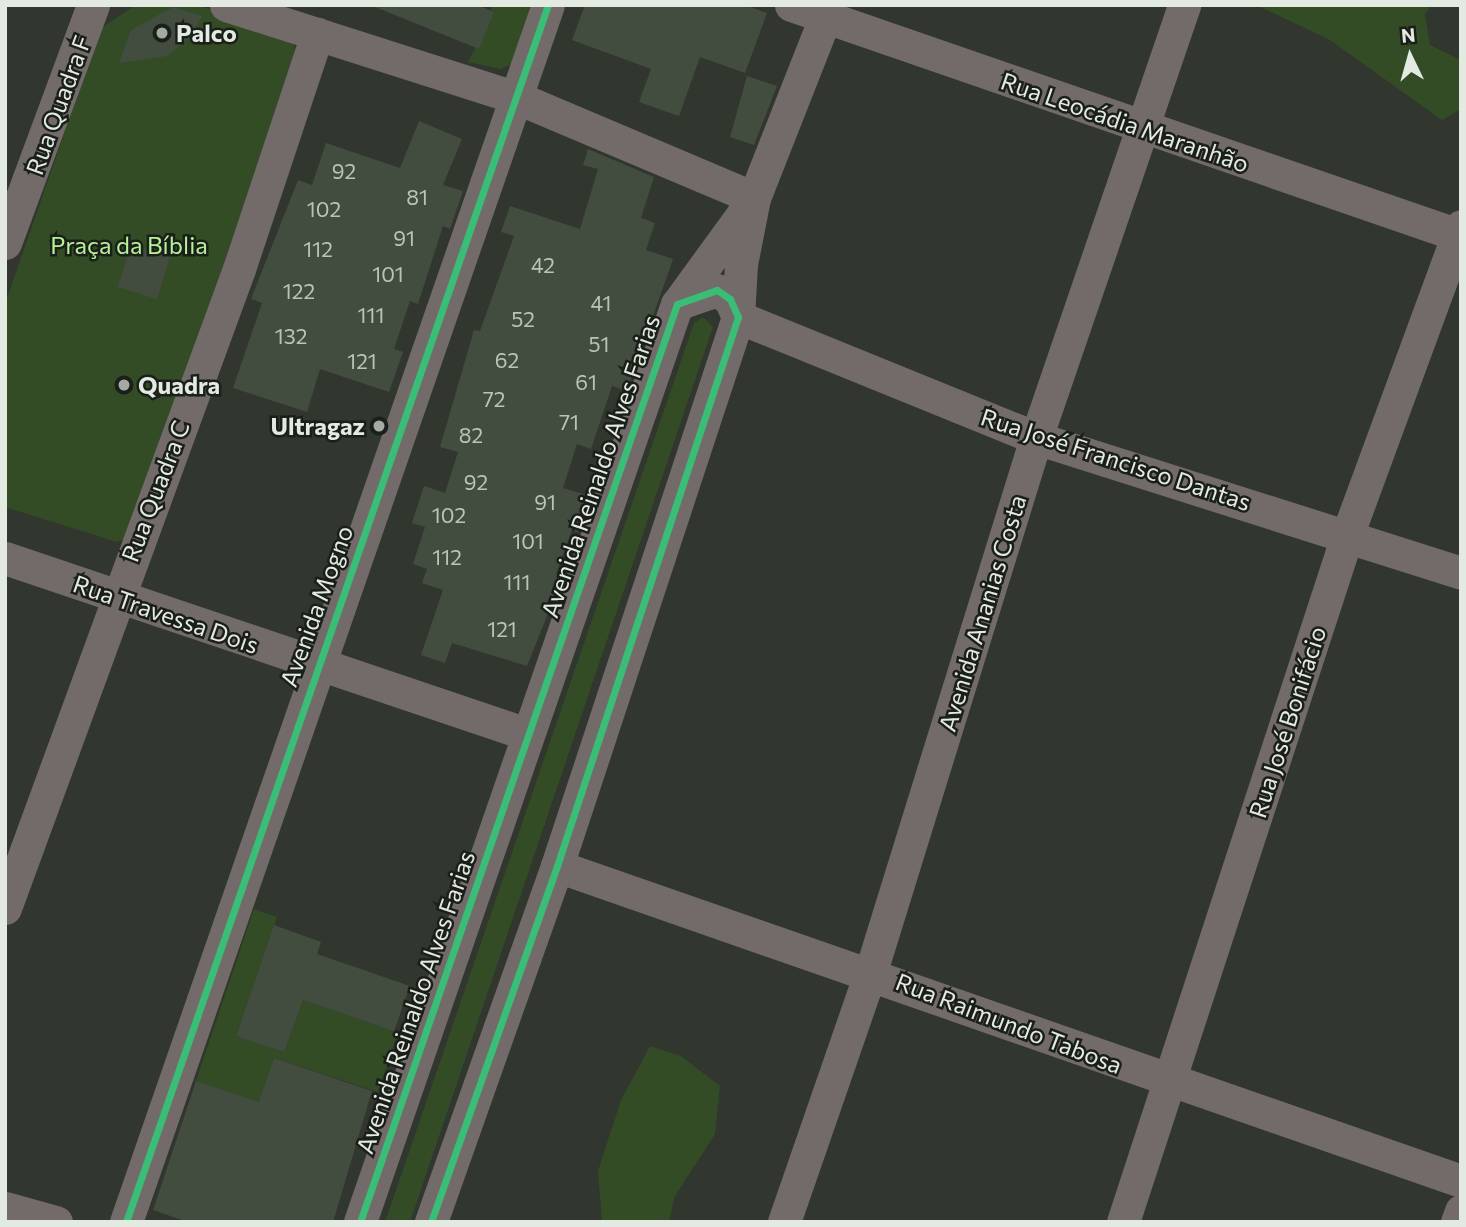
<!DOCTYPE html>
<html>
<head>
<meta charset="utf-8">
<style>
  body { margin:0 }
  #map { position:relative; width:1466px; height:1227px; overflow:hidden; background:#31362f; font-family:Commissioner,sans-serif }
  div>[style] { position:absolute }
  .green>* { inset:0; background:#334c26 }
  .building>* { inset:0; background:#434d3f; transform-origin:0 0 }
  .minor>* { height:33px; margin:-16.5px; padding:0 16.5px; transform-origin:16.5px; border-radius:16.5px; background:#726b6a }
  .cycleway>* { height:7px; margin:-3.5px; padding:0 3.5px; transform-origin:3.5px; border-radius:3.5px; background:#3abd76 }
  .dots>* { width:19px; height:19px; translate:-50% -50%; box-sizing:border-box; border:4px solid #1b1f19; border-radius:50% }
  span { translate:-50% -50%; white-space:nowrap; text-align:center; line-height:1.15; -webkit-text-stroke:5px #1b1f19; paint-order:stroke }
  .number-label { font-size:21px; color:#bbc3b8 }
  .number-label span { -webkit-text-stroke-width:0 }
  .poi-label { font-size:24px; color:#e3eae1; font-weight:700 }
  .left { translate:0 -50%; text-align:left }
  .right { translate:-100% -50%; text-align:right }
  .street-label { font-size:24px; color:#e3eae1 }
  .park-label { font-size:24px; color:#b4f198 }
  .frame { position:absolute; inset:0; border:7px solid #e3eae1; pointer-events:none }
  .north { position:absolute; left:1375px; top:21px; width:70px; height:70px; -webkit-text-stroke:5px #1b1f19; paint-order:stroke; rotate:355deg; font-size:19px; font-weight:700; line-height:28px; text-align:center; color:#e3eae1 }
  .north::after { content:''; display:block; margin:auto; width:24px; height:32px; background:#e3eae1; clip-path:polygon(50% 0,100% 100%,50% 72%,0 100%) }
</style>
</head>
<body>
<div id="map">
  <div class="green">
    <div style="clip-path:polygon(136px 5px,196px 5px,288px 33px,297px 52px,130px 538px,117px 542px,5px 507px,5px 304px,101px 28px)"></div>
    <div style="clip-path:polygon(489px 5px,533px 5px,513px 63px,501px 69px,468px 62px,493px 13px)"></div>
    <div style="clip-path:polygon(1256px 5px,1432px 5px,1425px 14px,1430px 45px,1461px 60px,1461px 109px,1442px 120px,1330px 40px)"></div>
    <div style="clip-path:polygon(703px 317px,713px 327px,410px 1222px,385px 1222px,694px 323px)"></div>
    <div style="clip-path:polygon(254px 909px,277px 917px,236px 1036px,284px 1052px,303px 1000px,398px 1032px,378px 1092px,274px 1058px,266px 1082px,273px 1107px,196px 1081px)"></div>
    <div style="clip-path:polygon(650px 1046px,681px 1056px,720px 1086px,715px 1134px,675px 1196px,669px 1222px,602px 1222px,598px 1171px,621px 1100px)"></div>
  </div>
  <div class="building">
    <div style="clip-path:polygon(370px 5px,477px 5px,494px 12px,479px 49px)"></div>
    <div style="clip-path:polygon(585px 5px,745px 5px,767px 13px,745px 73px,700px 57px,679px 116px,639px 102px,651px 69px,572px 40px)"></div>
    <div style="clip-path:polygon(173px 7px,202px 16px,193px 35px,167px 56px,119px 63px,131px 30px)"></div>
    <div style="clip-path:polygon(747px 76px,777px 86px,754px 145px,730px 137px)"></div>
    <div style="clip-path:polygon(419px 121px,462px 139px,443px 185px,463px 191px,450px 229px,443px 226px,418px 304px,410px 301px,394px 349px,403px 352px,389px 392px,320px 369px,307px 412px,233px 388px,262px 303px,251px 299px,298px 180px,312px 185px,326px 143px,400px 168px)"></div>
    <div style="clip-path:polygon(588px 149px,654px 177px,641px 218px,655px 223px,646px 250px,673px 259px,627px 391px,612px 386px,591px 449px,577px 444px,563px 488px,590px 496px,578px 532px,572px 530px,556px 574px,563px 576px,527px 666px,452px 643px,445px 663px,421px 655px,443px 590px,422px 583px,427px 569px,413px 564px,425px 527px,412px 523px,424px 486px,445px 493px,458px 452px,440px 447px,474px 330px,480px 331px,514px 236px,501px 232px,510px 206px,580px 229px,598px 169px,583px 165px)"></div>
    <div style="left:131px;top:244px;width:41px;height:45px;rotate:17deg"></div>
    <div style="clip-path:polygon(274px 925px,321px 942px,317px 954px,410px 986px,394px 1031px,303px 1000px,284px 1052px,236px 1036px)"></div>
    <div style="clip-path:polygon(274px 1058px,372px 1091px,333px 1222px,188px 1222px,153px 1210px,196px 1081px,259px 1102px)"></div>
  </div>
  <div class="minor">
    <div style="left:226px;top:5px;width:309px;rotate:17.7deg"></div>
    <div style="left:520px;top:99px;width:254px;rotate:22.9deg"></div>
    <div style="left:791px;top:5px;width:709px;rotate:19.02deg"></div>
    <div style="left:830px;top:5px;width:207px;rotate:111.5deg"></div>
    <div style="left:754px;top:198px;width:67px;rotate:101.1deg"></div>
    <div style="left:741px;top:264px;width:53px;rotate:93.2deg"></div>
    <div style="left:738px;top:317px;width:322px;rotate:22.1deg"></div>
    <div style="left:1036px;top:438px;width:446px;rotate:17.6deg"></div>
    <div style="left:5px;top:243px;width:254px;rotate:-69.7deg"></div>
    <div style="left:678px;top:303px;width:117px;rotate:-54deg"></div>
    <div style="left:5px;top:558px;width:551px;rotate:18.63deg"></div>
    <div style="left:557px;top:866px;width:957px;rotate:19.21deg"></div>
    <div style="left:5px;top:908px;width:680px;rotate:-69.89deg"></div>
    <div style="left:239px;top:269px;width:248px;rotate:-71.6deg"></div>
    <div style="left:5px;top:1208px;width:53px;rotate:15.4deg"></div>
    <div style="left:126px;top:1222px;width:1288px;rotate:-70.88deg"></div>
    <div style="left:360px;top:1222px;width:971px;rotate:-70.95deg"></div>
    <div style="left:677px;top:304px;width:42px;rotate:-19.3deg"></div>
    <div style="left:717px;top:290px;width:16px;rotate:35deg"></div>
    <div style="left:730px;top:299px;width:20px;rotate:66deg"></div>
    <div style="left:738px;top:317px;width:578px;rotate:108.25deg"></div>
    <div style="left:557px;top:866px;width:378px;rotate:109.5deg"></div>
    <div style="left:784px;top:1222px;width:266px;rotate:-70.9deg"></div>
    <div style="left:871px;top:971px;width:558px;rotate:-72.8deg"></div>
    <div style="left:1036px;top:438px;width:458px;rotate:-71.1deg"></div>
    <div style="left:1123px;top:1222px;width:725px;rotate:-71.92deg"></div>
    <div style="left:1348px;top:533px;width:327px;rotate:-69.8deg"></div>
    <div style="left:1457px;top:1222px;width:12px;rotate:-70deg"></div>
  </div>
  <div class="cycleway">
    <div style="left:126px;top:1222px;width:1288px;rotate:-70.88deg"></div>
    <div style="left:360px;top:1222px;width:971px;rotate:-70.95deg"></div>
    <div style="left:677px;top:304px;width:42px;rotate:-19.3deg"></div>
    <div style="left:717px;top:290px;width:16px;rotate:35deg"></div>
    <div style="left:730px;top:299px;width:20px;rotate:66deg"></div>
    <div style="left:738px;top:317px;width:578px;rotate:108.25deg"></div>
    <div style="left:557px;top:866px;width:378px;rotate:109.5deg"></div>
  </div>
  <div class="dots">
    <div style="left:162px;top:33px;background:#a5aba3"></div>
    <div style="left:124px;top:385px;background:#a5aba3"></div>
    <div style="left:379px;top:426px;background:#a5aba3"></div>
  </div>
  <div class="number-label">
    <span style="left:344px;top:171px">92</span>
    <span style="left:417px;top:197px">81</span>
    <span style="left:324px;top:209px">102</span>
    <span style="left:404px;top:238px">91</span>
    <span style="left:318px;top:249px">112</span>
    <span style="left:543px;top:265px">42</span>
    <span style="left:388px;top:274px">101</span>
    <span style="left:299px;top:291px">122</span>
    <span style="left:601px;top:303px">41</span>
    <span style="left:371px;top:315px">111</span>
    <span style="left:523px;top:319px">52</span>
    <span style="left:291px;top:336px">132</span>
    <span style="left:599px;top:344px">51</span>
    <span style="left:507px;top:360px">62</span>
    <span style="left:362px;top:361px">121</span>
    <span style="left:586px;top:382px">61</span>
    <span style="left:494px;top:399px">72</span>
    <span style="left:569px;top:422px">71</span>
    <span style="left:471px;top:435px">82</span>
    <span style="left:476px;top:482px">92</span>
    <span style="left:545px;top:502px">91</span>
    <span style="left:449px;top:515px">102</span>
    <span style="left:528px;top:541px">101</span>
    <span style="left:447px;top:557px">112</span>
    <span style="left:517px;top:582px">111</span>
    <span style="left:502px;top:629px">121</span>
  </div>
  <div class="poi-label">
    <span class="left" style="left:176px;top:33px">Palco</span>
    <span class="left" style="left:138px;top:385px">Quadra</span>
    <span class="right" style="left:365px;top:426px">Ultragaz</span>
  </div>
  <div class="street-label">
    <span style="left:58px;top:105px;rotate:-70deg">Rua Quadra F</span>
    <span style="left:1125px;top:122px;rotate:19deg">Rua Leocádia Maranhão</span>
    <span style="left:1116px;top:459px;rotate:18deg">Rua José Francisco Dantas</span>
    <span style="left:600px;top:466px;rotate:-71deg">Avenida Reinaldo Alves Farias</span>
    <span style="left:155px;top:491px;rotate:-69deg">Rua Quadra C</span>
    <span style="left:316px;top:606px;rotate:-70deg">Avenida Mogno</span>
    <span style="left:982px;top:613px;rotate:-73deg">Avenida Ananias Costa</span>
    <span style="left:166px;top:614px;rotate:19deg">Rua Travessa Dois</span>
    <span style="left:1287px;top:722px;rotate:-72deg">Rua José Bonifácio</span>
    <span style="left:415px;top:1002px;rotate:-71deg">Avenida Reinaldo Alves Farias</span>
    <span style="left:1009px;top:1023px;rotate:21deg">Rua Raimundo Tabosa</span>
  </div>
  <div class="park-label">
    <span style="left:129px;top:245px">Praça da Bíblia</span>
  </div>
  <div class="frame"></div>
  <div class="north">N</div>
</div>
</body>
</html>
